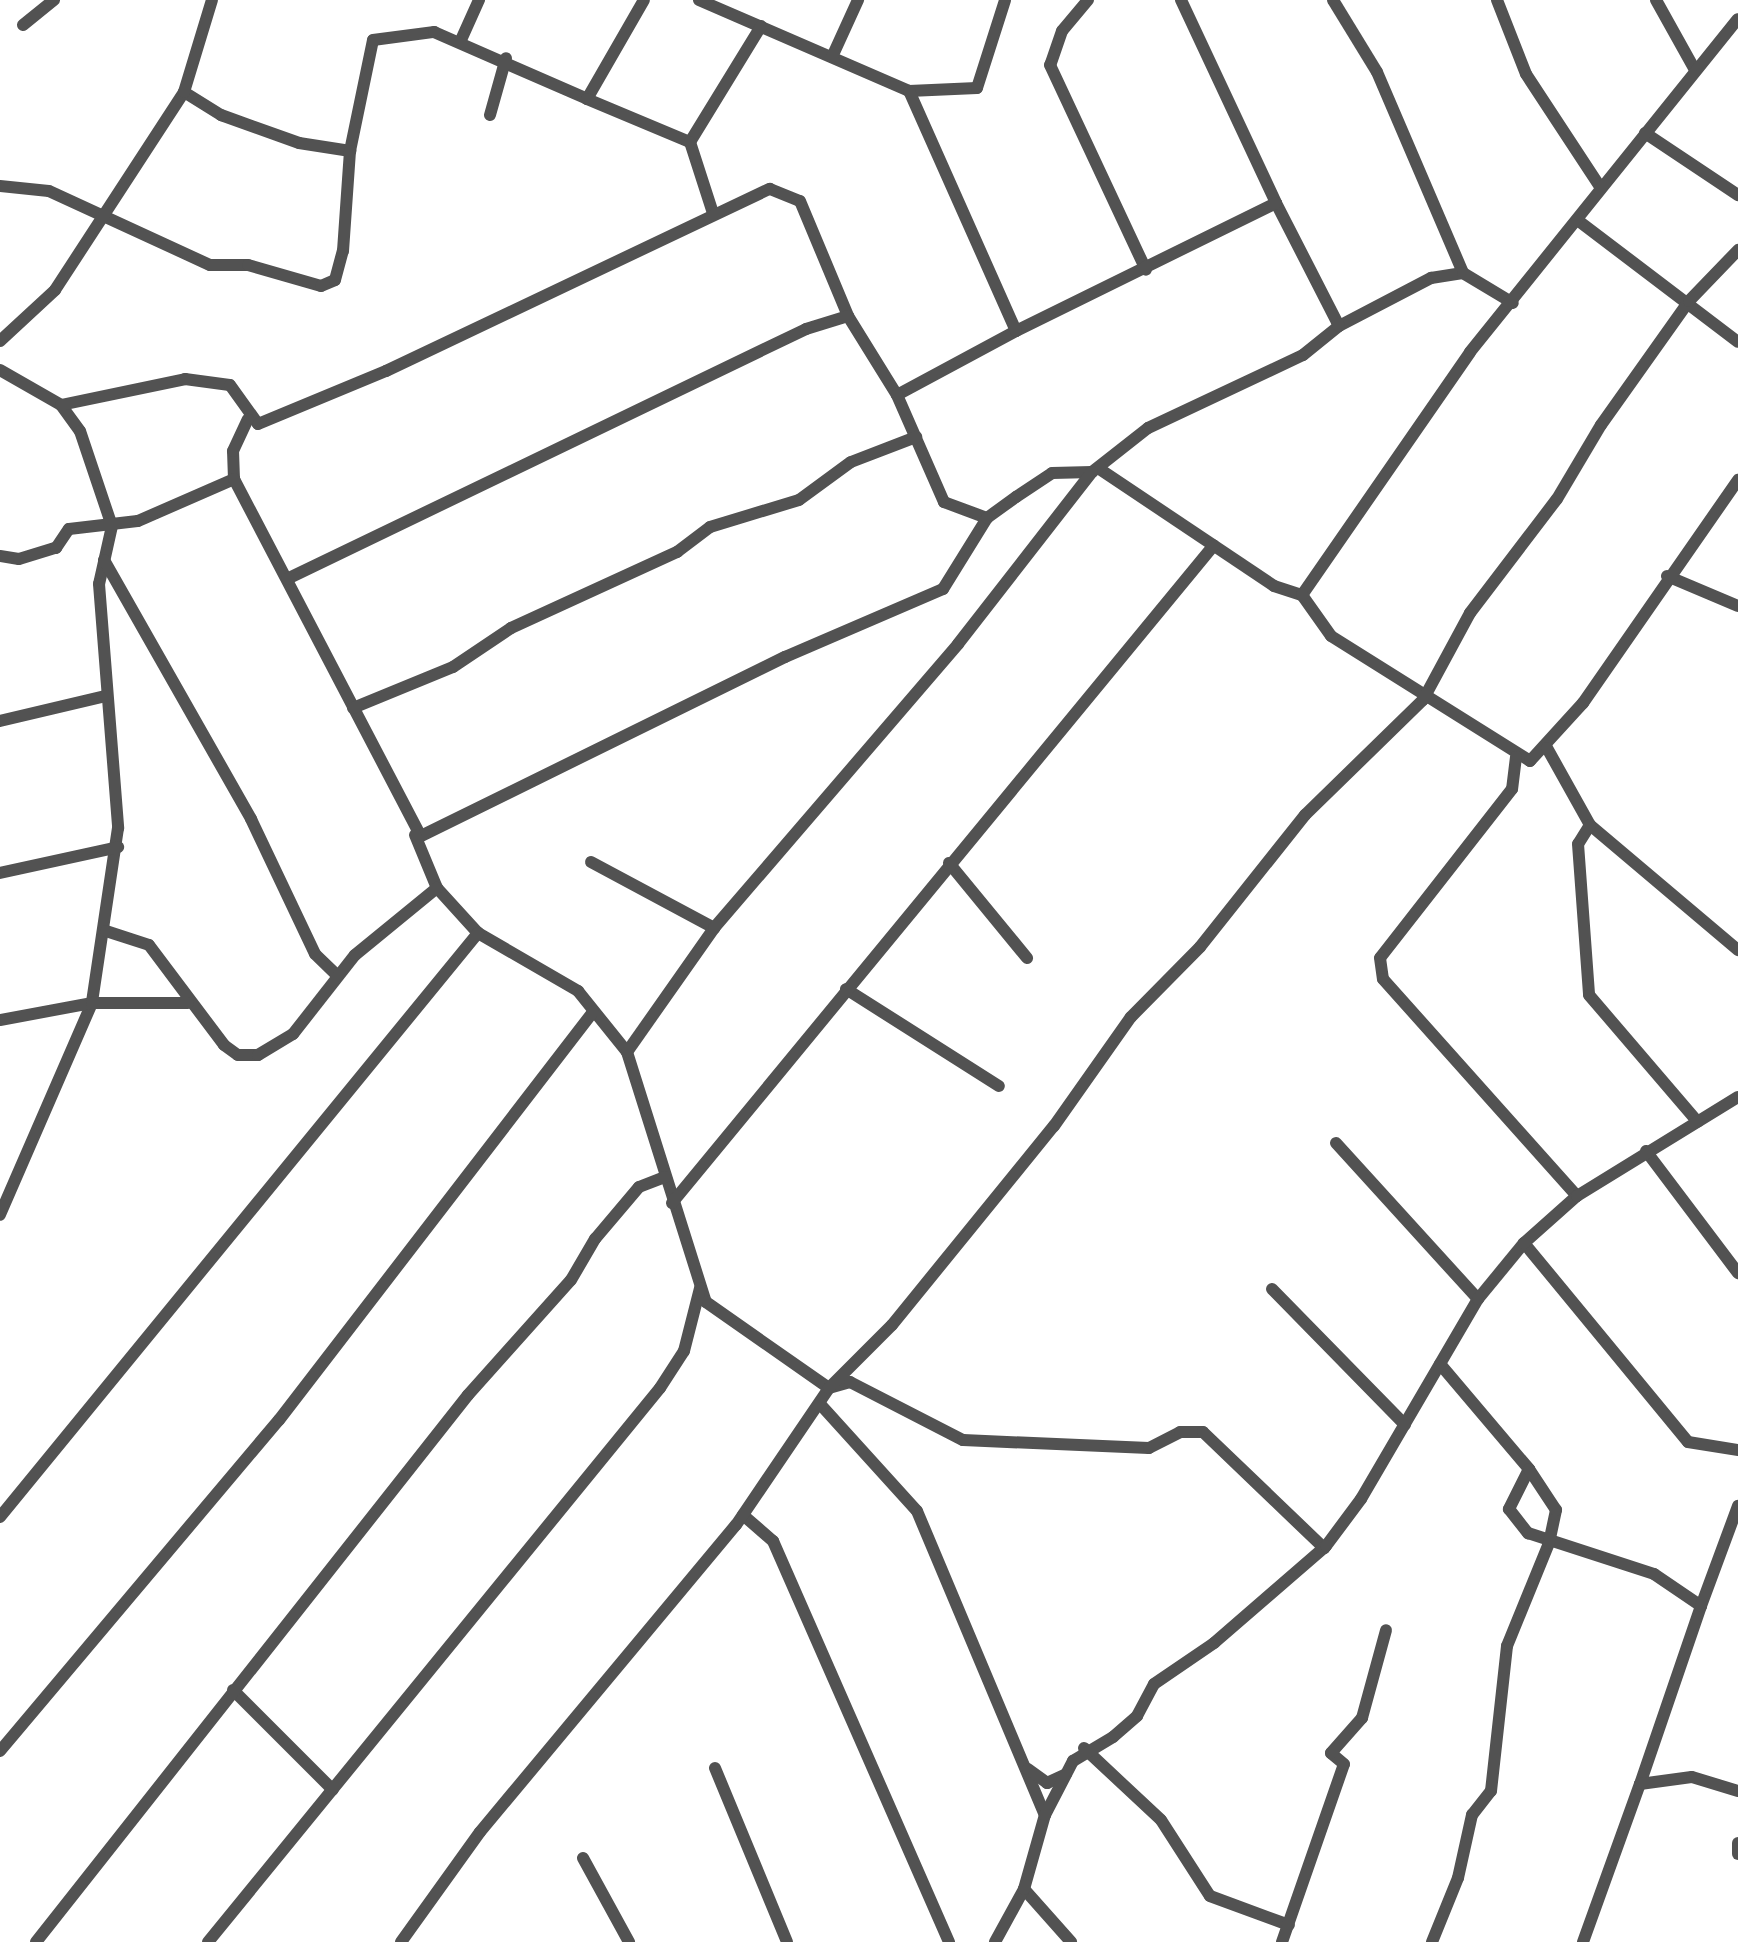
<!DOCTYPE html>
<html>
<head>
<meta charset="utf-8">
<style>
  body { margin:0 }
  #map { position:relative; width:1738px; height:1942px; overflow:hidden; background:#fff; font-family:"Space Grotesk",sans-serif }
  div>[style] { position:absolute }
  .minor>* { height:12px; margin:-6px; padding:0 6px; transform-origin:6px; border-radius:6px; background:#525252 }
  span { translate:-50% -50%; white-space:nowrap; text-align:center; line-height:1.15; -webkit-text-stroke:7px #fff; paint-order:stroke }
</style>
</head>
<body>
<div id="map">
  <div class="minor">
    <div style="left:699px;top:0;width:229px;rotate:23.4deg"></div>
    <div style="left:909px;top:91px;width:68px;rotate:-2.5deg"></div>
    <div style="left:977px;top:88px;width:92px;rotate:-72.3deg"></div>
    <div style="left:1088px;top:0;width:40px;rotate:130deg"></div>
    <div style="left:1062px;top:31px;width:36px;rotate:109deg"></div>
    <div style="left:1050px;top:65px;width:226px;rotate:64.9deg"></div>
    <div style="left:1181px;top:0;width:224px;rotate:64.9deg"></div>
    <div style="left:1333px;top:0;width:84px;rotate:58.6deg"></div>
    <div style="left:1377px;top:72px;width:219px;rotate:66.8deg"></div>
    <div style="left:1497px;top:0;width:79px;rotate:68.6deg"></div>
    <div style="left:1526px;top:74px;width:136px;rotate:56.7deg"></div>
    <div style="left:1656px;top:0;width:80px;rotate:60.9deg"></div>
    <div style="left:23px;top:25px;width:40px;rotate:-39deg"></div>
    <div style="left:461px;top:40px;width:44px;rotate:-65.8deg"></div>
    <div style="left:832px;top:57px;width:63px;rotate:-65.5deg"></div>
    <div style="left:184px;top:92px;width:44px;rotate:31.9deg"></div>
    <div style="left:221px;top:115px;width:83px;rotate:19.7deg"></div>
    <div style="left:299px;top:143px;width:52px;rotate:8.9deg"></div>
    <div style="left:350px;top:151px;width:113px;rotate:-78.3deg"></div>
    <div style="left:373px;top:40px;width:62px;rotate:-7.5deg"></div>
    <div style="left:434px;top:32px;width:167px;rotate:23.6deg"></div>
    <div style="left:587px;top:99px;width:114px;rotate:-60.1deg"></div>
    <div style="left:587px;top:99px;width:112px;rotate:22.7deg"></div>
    <div style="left:690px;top:142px;width:136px;rotate:-58.5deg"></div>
    <div style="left:490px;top:115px;width:59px;rotate:-74.3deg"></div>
    <div style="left:1645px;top:133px;width:112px;rotate:33.7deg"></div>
    <div style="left:690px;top:142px;width:75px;rotate:72.1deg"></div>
    <div style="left:0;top:186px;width:49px;rotate:5.8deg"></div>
    <div style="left:49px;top:191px;width:177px;rotate:24.7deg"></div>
    <div style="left:210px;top:265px;width:38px"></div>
    <div style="left:248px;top:265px;width:76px;rotate:16deg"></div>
    <div style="left:321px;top:286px;width:15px;rotate:-23deg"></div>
    <div style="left:335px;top:280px;width:30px;rotate:-75deg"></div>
    <div style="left:343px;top:251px;width:100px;rotate:-86deg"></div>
    <div style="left:1580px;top:222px;width:198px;rotate:37.2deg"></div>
    <div style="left:1339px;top:326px;width:104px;rotate:-27.6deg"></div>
    <div style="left:1431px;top:278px;width:32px;rotate:-9deg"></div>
    <div style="left:1463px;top:273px;width:58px;rotate:31deg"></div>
    <div style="left:0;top:341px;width:75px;rotate:-42.8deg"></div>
    <div style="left:55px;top:290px;width:236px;rotate:-56.9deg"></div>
    <div style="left:184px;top:92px;width:96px;rotate:-73.1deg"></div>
    <div style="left:0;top:370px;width:70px;rotate:29.8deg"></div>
    <div style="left:61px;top:405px;width:32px;rotate:54deg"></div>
    <div style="left:80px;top:431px;width:100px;rotate:71.4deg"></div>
    <div style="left:112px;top:526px;width:59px;rotate:102.6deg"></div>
    <div style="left:99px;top:584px;width:245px;rotate:85.5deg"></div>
    <div style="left:118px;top:828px;width:177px;rotate:98.5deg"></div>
    <div style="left:92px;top:1003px;width:231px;rotate:113.5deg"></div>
    <div style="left:897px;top:395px;width:135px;rotate:-28.3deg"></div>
    <div style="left:61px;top:405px;width:127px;rotate:-11.8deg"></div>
    <div style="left:185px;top:379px;width:45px;rotate:7.6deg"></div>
    <div style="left:230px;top:385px;width:48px;rotate:54.3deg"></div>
    <div style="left:258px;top:424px;width:139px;rotate:-22.5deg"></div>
    <div style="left:386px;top:371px;width:425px;rotate:-25.4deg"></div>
    <div style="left:770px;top:189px;width:32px;rotate:22deg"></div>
    <div style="left:800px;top:201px;width:125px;rotate:67.3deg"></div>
    <div style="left:848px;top:316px;width:93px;rotate:58.2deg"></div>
    <div style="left:897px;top:395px;width:117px;rotate:66.3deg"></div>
    <div style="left:944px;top:502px;width:46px;rotate:20.4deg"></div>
    <div style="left:1098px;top:468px;width:212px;rotate:33.8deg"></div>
    <div style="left:1274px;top:586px;width:29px;rotate:18deg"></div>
    <div style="left:234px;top:479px;width:28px;rotate:-92deg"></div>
    <div style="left:233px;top:451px;width:35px;rotate:-65deg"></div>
    <div style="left:0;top:556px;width:19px;rotate:9deg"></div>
    <div style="left:19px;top:559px;width:39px;rotate:-17deg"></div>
    <div style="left:56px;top:548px;width:23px;rotate:-56deg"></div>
    <div style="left:69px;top:529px;width:69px;rotate:-6.6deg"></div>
    <div style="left:138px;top:521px;width:105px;rotate:-23.6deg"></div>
    <div style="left:234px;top:479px;width:403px;rotate:62.4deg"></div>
    <div style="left:421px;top:836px;width:406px;rotate:-26.2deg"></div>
    <div style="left:785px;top:657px;width:172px;rotate:-23.3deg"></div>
    <div style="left:943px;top:589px;width:84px;rotate:-58.2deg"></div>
    <div style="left:987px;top:518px;width:36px;rotate:-36deg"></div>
    <div style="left:1016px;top:497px;width:43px;rotate:-33.7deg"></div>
    <div style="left:1052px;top:473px;width:40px;rotate:-1.4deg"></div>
    <div style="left:1092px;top:472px;width:71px;rotate:-38.2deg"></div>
    <div style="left:1148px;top:428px;width:171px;rotate:-25.2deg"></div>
    <div style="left:1303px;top:355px;width:46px;rotate:-38.9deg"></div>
    <div style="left:1339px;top:326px;width:138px;rotate:-117.1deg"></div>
    <div style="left:1276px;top:203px;width:290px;rotate:153.8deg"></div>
    <div style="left:1016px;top:331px;width:263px;rotate:-114deg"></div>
    <div style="left:104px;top:560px;width:298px;rotate:60.4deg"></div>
    <div style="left:251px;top:819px;width:149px;rotate:64.6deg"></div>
    <div style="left:315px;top:954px;width:30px;rotate:44deg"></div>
    <div style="left:1667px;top:576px;width:77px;rotate:22.9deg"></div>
    <div style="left:287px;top:579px;width:576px;rotate:-25.72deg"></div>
    <div style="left:806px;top:329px;width:44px;rotate:-17.2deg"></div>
    <div style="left:1302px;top:595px;width:295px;rotate:-55.3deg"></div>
    <div style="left:1470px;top:352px;width:427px;rotate:-51.2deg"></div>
    <div style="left:1302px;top:595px;width:50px;rotate:54.7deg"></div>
    <div style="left:1331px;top:636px;width:235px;rotate:32.1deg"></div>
    <div style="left:1530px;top:761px;width:79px;rotate:-47.6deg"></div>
    <div style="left:1583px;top:703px;width:272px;rotate:-55.2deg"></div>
    <div style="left:353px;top:708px;width:108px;rotate:-22.3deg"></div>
    <div style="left:453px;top:667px;width:70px;rotate:-33.9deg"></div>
    <div style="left:511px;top:628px;width:183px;rotate:-24.6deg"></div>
    <div style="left:677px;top:552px;width:41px;rotate:-37.1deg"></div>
    <div style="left:710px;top:527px;width:93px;rotate:-16.9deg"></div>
    <div style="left:799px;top:500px;width:64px;rotate:-36.2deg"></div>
    <div style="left:851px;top:462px;width:70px;rotate:-21deg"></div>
    <div style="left:0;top:721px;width:109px;rotate:-13.3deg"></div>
    <div style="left:1547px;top:748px;width:88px;rotate:60.8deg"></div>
    <div style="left:1590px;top:825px;width:194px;rotate:40.2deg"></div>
    <div style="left:1516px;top:757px;width:32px;rotate:97deg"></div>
    <div style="left:1512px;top:789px;width:214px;rotate:128deg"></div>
    <div style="left:1380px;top:958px;width:21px;rotate:82deg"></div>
    <div style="left:1383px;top:979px;width:291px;rotate:48.2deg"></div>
    <div style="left:1590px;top:825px;width:22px;rotate:122deg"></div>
    <div style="left:1578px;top:844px;width:151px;rotate:85.8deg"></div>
    <div style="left:1589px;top:995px;width:167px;rotate:49.4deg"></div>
    <div style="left:415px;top:835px;width:57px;rotate:67.5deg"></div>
    <div style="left:437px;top:888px;width:61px;rotate:47.7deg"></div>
    <div style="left:478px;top:933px;width:116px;rotate:30.1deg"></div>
    <div style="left:578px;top:991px;width:78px;rotate:51.2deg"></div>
    <div style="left:627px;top:1052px;width:262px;rotate:72.5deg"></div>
    <div style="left:706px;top:1302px;width:150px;rotate:35deg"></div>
    <div style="left:829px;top:1388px;width:22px;rotate:-16deg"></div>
    <div style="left:850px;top:1382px;width:127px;rotate:27.2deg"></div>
    <div style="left:963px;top:1440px;width:186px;rotate:2.5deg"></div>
    <div style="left:1149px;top:1448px;width:35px;rotate:-27deg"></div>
    <div style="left:1180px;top:1432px;width:23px"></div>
    <div style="left:1203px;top:1432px;width:168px;rotate:43.8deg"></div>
    <div style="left:591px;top:862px;width:140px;rotate:28.2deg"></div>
    <div style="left:949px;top:863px;width:123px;rotate:50.6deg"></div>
    <div style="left:0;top:873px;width:121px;rotate:-12.4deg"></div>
    <div style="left:106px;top:931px;width:45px;rotate:18deg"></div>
    <div style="left:149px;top:945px;width:125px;rotate:53.1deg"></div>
    <div style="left:224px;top:1045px;width:17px;rotate:36deg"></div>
    <div style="left:238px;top:1055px;width:20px"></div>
    <div style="left:258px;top:1055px;width:41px;rotate:-31deg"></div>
    <div style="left:293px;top:1034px;width:100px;rotate:-51.9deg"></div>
    <div style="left:355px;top:955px;width:106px;rotate:-39.3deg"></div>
    <div style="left:846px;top:989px;width:181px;rotate:32.4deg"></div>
    <div style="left:0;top:1020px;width:94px;rotate:-10.5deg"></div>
    <div style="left:92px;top:1003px;width:96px"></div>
    <div style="left:627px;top:1052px;width:151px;rotate:-54.9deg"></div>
    <div style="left:714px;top:928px;width:374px;rotate:-49.3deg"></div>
    <div style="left:958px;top:644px;width:218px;rotate:-52.1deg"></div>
    <div style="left:1336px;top:1143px;width:211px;rotate:47.7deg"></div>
    <div style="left:1646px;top:1151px;width:153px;rotate:53deg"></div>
    <div style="left:672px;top:1203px;width:852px;rotate:-50.52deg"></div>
    <div style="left:1524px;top:1243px;width:258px;rotate:50.5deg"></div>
    <div style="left:1688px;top:1442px;width:51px;rotate:9.1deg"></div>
    <div style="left:1272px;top:1289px;width:190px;rotate:45.6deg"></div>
    <div style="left:1440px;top:1364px;width:138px;rotate:49.7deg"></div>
    <div style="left:1529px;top:1469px;width:45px;rotate:116.6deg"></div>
    <div style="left:1509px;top:1509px;width:31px;rotate:52deg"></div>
    <div style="left:1528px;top:1533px;width:133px;rotate:18deg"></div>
    <div style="left:1654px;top:1574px;width:57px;rotate:34.2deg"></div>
    <div style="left:1701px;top:1606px;width:188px;rotate:108.9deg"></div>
    <div style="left:820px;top:1404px;width:144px;rotate:47.8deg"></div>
    <div style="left:917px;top:1511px;width:330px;rotate:67.2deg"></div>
    <div style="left:743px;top:1515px;width:40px;rotate:41deg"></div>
    <div style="left:773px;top:1541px;width:438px;rotate:66.3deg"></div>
    <div style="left:0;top:1517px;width:755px;rotate:-50.7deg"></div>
    <div style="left:1701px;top:1606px;width:107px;rotate:-69.7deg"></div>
    <div style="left:233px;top:1690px;width:141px;rotate:45deg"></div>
    <div style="left:1084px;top:1748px;width:105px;rotate:43.1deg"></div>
    <div style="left:1161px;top:1820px;width:90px;rotate:57.2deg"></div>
    <div style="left:1210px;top:1896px;width:84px;rotate:20.2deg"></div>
    <div style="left:0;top:1751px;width:433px;rotate:-49.9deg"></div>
    <div style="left:279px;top:1420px;width:515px;rotate:-52.42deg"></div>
    <div style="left:715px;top:1768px;width:188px;rotate:67.5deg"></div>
    <div style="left:1028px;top:1769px;width:24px;rotate:36deg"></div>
    <div style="left:1047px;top:1783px;width:21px;rotate:-25deg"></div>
    <div style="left:1738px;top:1843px;width:11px;rotate:90deg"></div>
    <div style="left:583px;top:1858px;width:96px;rotate:61.3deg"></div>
    <div style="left:1024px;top:1889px;width:71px;rotate:48.4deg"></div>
    <div style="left:36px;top:1942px;width:697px;rotate:-51.7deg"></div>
    <div style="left:468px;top:1395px;width:154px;rotate:-48.2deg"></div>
    <div style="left:571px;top:1280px;width:48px;rotate:-59.7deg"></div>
    <div style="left:595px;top:1239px;width:68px;rotate:-49.8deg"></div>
    <div style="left:639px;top:1187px;width:28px;rotate:-21deg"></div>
    <div style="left:208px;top:1942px;width:715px;rotate:-50.79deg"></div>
    <div style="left:660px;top:1388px;width:44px;rotate:-57deg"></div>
    <div style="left:684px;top:1351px;width:65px;rotate:-75.7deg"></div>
    <div style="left:401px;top:1942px;width:135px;rotate:-54.3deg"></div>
    <div style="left:480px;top:1832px;width:400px;rotate:-50.2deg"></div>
    <div style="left:736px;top:1525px;width:166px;rotate:-55.8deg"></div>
    <div style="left:829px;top:1388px;width:89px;rotate:-45deg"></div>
    <div style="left:892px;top:1325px;width:257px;rotate:-50.9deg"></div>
    <div style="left:1054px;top:1126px;width:133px;rotate:-54.8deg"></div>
    <div style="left:1131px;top:1017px;width:98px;rotate:-45.4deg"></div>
    <div style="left:1200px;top:947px;width:169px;rotate:-51.5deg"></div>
    <div style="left:1305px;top:815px;width:165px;rotate:-44.3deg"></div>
    <div style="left:1423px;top:700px;width:99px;rotate:-61.6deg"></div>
    <div style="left:1470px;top:613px;width:143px;rotate:-52.7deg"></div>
    <div style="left:1557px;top:499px;width:86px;rotate:-59.3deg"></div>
    <div style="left:1601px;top:425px;width:152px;rotate:-54.6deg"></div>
    <div style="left:1689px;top:301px;width:71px;rotate:-46.1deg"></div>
    <div style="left:995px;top:1942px;width:60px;rotate:-61.3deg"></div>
    <div style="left:1024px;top:1889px;width:77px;rotate:-74.2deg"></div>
    <div style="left:1045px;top:1815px;width:61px;rotate:-62.6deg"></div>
    <div style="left:1073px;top:1761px;width:47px;rotate:-31deg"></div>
    <div style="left:1113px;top:1737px;width:32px;rotate:-41deg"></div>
    <div style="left:1137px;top:1716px;width:36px;rotate:-62deg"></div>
    <div style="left:1154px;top:1684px;width:73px;rotate:-34.3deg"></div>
    <div style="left:1214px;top:1643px;width:148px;rotate:-40.9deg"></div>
    <div style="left:1326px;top:1546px;width:59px;rotate:-53.3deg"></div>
    <div style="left:1361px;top:1499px;width:232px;rotate:-59.7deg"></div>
    <div style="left:1478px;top:1299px;width:72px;rotate:-50.6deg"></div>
    <div style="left:1524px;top:1243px;width:71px;rotate:-41.6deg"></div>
    <div style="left:1577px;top:1196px;width:189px;rotate:-31.6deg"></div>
    <div style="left:1282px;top:1942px;width:188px;rotate:-70.8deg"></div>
    <div style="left:1344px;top:1764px;width:17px;rotate:-140deg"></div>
    <div style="left:1331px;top:1753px;width:47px;rotate:-48.5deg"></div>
    <div style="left:1362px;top:1718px;width:91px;rotate:-74.7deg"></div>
    <div style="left:1432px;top:1942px;width:69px;rotate:-67.9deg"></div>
    <div style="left:1458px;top:1878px;width:65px;rotate:-77.5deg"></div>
    <div style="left:1472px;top:1815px;width:31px;rotate:-52deg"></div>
    <div style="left:1491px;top:1791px;width:146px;rotate:-83.7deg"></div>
    <div style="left:1507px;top:1646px;width:111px;rotate:-67.8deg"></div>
    <div style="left:1549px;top:1543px;width:34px;rotate:-78deg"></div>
    <div style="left:1556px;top:1510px;width:49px;rotate:-123.4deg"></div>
    <div style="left:1583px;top:1942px;width:168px;rotate:-70.2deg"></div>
    <div style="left:1640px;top:1784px;width:52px;rotate:-7.7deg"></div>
    <div style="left:1692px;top:1777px;width:48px;rotate:16.9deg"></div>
  </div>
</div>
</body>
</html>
